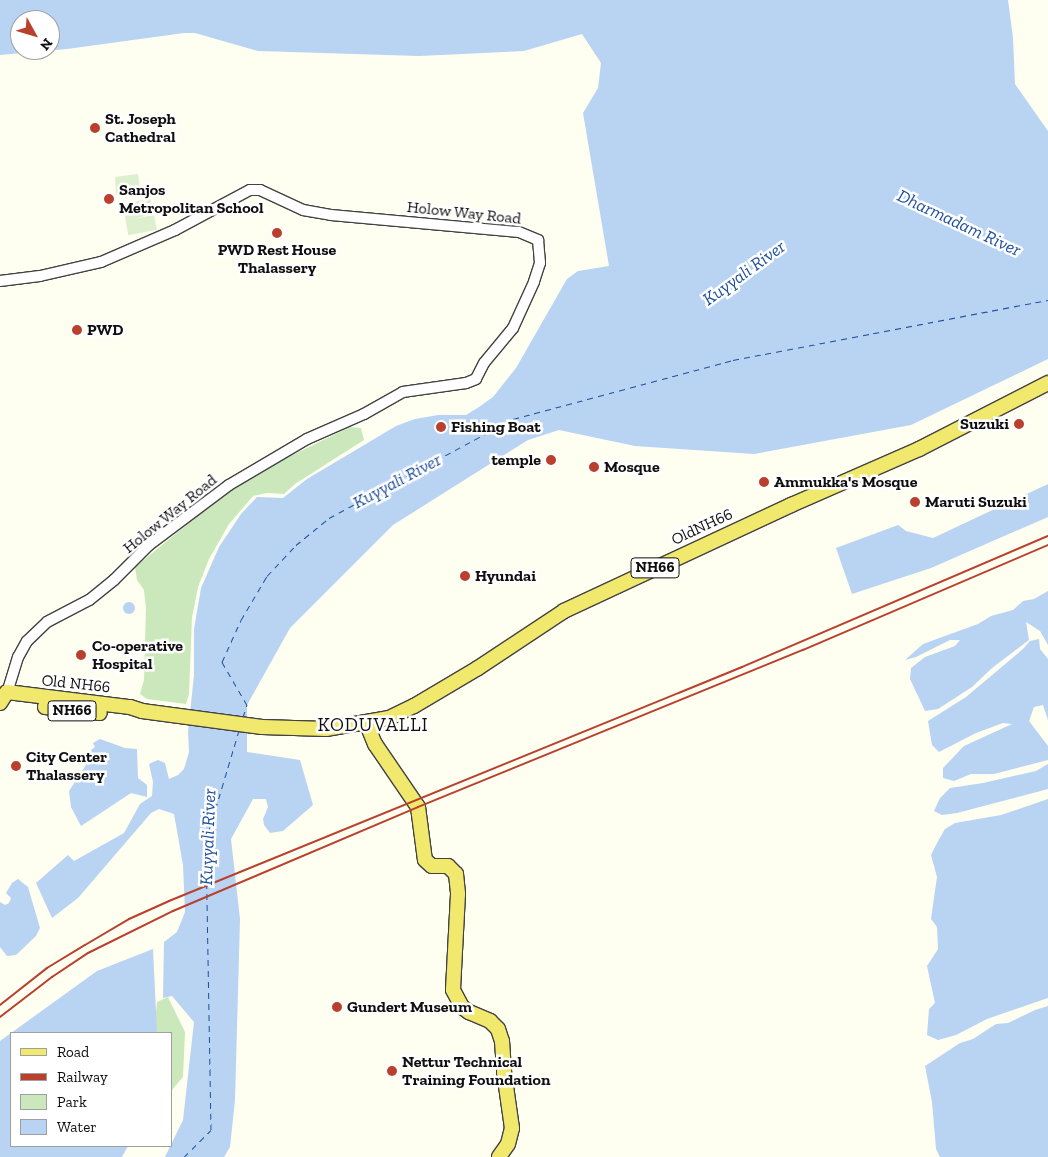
<!DOCTYPE html>
<html>
<head>
<meta charset="utf-8">
<style>
  body { margin:0 }
  #map { position:relative; width:1048px; height:1157px; overflow:hidden; background:#fefef1; font-family:"Zilla Slab",serif }
  div>[style] { position:absolute }
  .green>* { inset:0; background:#cbe8bc }
  .pitch>* { inset:0; background:#ddefce; transform-origin:0 0 }
  .water>* { inset:0; background:#b9d3f3 }
  .round { border-radius:50% }
  .ferry>* { height:1px; margin-top:-0.5px; transform-origin:0; background:repeating-linear-gradient(90deg,#1e4e9b 0 6px,transparent 0 11px) }
  .roads { filter:drop-shadow(1px 0 #424242) drop-shadow(-1px 0 #424242) drop-shadow(0 1px #424242) drop-shadow(0 -1px #424242) }
  .minor>* { height:10px; margin:-5px; padding:0 5px; transform-origin:5px; border-radius:5px; background:#fff }
  .major>* { height:14px; margin:-7px; padding:0 7px; transform-origin:7px; border-radius:7px; background:#f1e96e }
  .rail>* { height:2px; margin:-1px; padding:0 1px; transform-origin:1px; border-radius:1px; background:#b8402d }
  .dots>* { width:14px; height:14px; translate:-50% -50%; box-sizing:border-box; border:2px solid #fff; border-radius:50% }
  span { translate:-50% -50%; white-space:nowrap; text-align:center; line-height:1.15; -webkit-text-stroke:5px #fff; paint-order:stroke }
  .shield-label span { padding:1px 4px; background:#fff; border:1px solid; border-radius:4px; -webkit-text-stroke-width:0 }
  .shield-label { font-size:15px; color:#0f0f0f; font-weight:700 }
  .poi-label { font-size:16px; color:#0f0f0f; font-weight:700 }
  .left { translate:0 -50%; text-align:left }
  .right { translate:-100% -50%; text-align:right }
  .street-label { font-size:16px; color:#0f0f0f }
  .water-label { font-size:18px; color:#1e4e9b; font-style:italic }
  .quarter-label { font-size:19px; color:#0f0f0f; letter-spacing:1px }
  .legend { position:absolute; left:10px; top:1032px; width:162px; height:115px; box-sizing:border-box; background:#fff; border:1px solid #9f9f9f; margin:0; padding:6px 9px; list-style:none; font-size:15px; color:#0f0f0f }
  .legend li { display:flex; align-items:center; gap:10px; height:25px }
  .legend b { width:25px; border:1px solid #9f9f9f }
  .north { position:absolute; left:10px; top:10px; width:50px; height:50px; box-sizing:border-box; background:#fff; border:1px solid #9f9f9f; border-radius:50%; rotate:129deg; font-size:14px; font-weight:700; line-height:20px; text-align:center; color:#0f0f0f }
  .north::after { content:''; display:block; margin:auto; width:18px; height:22px; background:#b8402d; clip-path:polygon(50% 0,100% 100%,50% 72%,0 100%) }
</style>
</head>
<body>
<div id="map">
  <div class="green">
    <div style="clip-path:polygon(350px 427px,361px 428px,364px 440px,295px 484px,284px 494px,267px 493px,253px 496px,229px 524px,209px 559px,198px 587px,192px 617px,189px 694px,186px 704px,147px 699px,140px 694px,144px 680px,146px 608px,144px 590px,137px 580px,135px 567px,232px 488px,270px 466px)"></div>
    <div style="clip-path:polygon(168px 997px,185px 1032px,183px 1077px,171px 1091px,171px 1033px,154px 1033px,157px 1002px)"></div>
  </div>
  <div class="pitch">
    <div style="clip-path:polygon(138px 174px,140px 188px,116px 195px,115px 177px)"></div>
    <div style="left:150px;top:198px;width:16px;height:29px;rotate:75deg"></div>
    <div style="left:154px;top:215px;width:15px;height:29px;rotate:79deg"></div>
  </div>
  <div class="water">
    <div style="clip-path:polygon(evenodd,0 0,1008px 0,1013px 38px,1015px 84px,1048px 131px,1048px 359px,911px 425px,754px 454px,635px 446px,559px 430px,528px 440px,393px 525px,290px 628px,247px 705px,247px 752px,300px 760px,313px 805px,283px 831px,270px 833px,264px 825px,263px 819px,268px 807px,266px 799px,253px 799px,231px 839px,240px 919px,235px 1100px,230px 1147px,224px 1157px,165px 1157px,183px 1120px,194px 1022px,172px 996px,163px 998px,164px 942px,177px 932px,185px 912px,183px 865px,174px 814px,159px 809px,151px 813px,78px 898px,52px 918px,36px 883px,68px 855px,74px 861px,124px 833px,140px 804px,152px 796px,153px 782px,149px 764px,158px 760px,165px 763px,169px 779px,178px 775px,184px 769px,189px 752px,188px 732px,194px 675px,194px 629px,201px 588px,219px 547px,241px 514px,257px 497px,283px 498px,307px 479px,396px 426px,415px 419px,438px 415px,466px 415px,479px 407px,493px 397px,516px 368px,567px 279px,578px 271px,609px 266px,583px 113px,598px 88px,601px 63px,582px 34px,524px 51px,419px 56px,258px 51px,195px 33px,184px 33px,67px 49px,0 55px,0 0,20px 20px,50px 20px,50px 50px,20px 50px,20px 20px)"></div>
    <div style="clip-path:polygon(1048px 484px,1048px 517px,931px 568px,852px 594px,836px 548px,898px 525px,906px 531px,933px 538px)"></div>
    <div style="clip-path:polygon(1048px 591px,1048px 645px,1040px 631px,1026px 622px,1029px 640px,992px 668px,972px 687px,938px 709px,925px 711px,910px 679px,911px 668px,925px 657px,955px 646px,960px 640px,950px 640px,916px 657px,905px 660px,923px 644px,978px 624px,991px 616px,1013px 610px,1023px 601px,1034px 599px)"></div>
    <div class="round" style="left:123px;top:602px;width:12px;height:12px"></div>
    <div style="clip-path:polygon(1039px 639px,1040px 649px,1048px 659px,1048px 720px,1043px 705px,1034px 707px,1029px 721px,1048px 746px,1048px 760px,994px 774px,971px 774px,954px 781px,943px 778px,943px 768px,964px 746px,1012px 724px,1003px 723px,976px 733px,939px 752px,932px 745px,928px 721px,966px 697px,1023px 649px,1030px 641px)"></div>
    <div style="clip-path:polygon(100px 739px,125px 748px,137px 749px,138px 778px,147px 785px,147px 797px,131px 793px,81px 826px,71px 807px,69px 791px,86px 765px,87px 753px,95px 747px,93px 743px)"></div>
    <div style="clip-path:polygon(1048px 764px,1048px 789px,957px 813px,942px 815px,934px 811px,940px 798px,950px 788px,983px 783px,1036px 771px)"></div>
    <div style="clip-path:polygon(1048px 799px,1048px 998px,987px 1019px,956px 1035px,938px 1040px,927px 1035px,929px 1009px,935px 1003px,927px 966px,938px 949px,937px 927px,931px 919px,937px 877px,931px 855px,938px 841px,945px 829px,955px 823px,1001px 815px)"></div>
    <div style="clip-path:polygon(18px 879px,28px 887px,40px 928px,36px 936px,16px 955px,7px 956px,0 947px,0 902px,5px 905px,9px 903px,11px 898px,6px 893px,12px 883px)"></div>
    <div style="clip-path:polygon(153px 949px,157px 1033px,11px 1033px,11px 1146px,128px 1146px,122px 1157px,0 1157px,0 1041px,97px 971px)"></div>
    <div style="clip-path:polygon(1048px 1006px,1048px 1157px,940px 1157px,936px 1149px,932px 1102px,925px 1066px,960px 1043px,973px 1039px,996px 1024px,1008px 1023px,1035px 1010px)"></div>
  </div>
  <div class="ferry">
    <div style="left:243px;top:717px;width:13px;rotate:-72deg"></div>
    <div style="left:247px;top:705px;width:50px;rotate:-120.2deg"></div>
    <div style="left:222px;top:662px;width:46px;rotate:-65.7deg"></div>
    <div style="left:241px;top:620px;width:51px;rotate:-59.4deg"></div>
    <div style="left:267px;top:576px;width:42px;rotate:-46.9deg"></div>
    <div style="left:296px;top:545px;width:43px;rotate:-39.3deg"></div>
    <div style="left:329px;top:518px;width:209px;rotate:-28.3deg"></div>
    <div style="left:513px;top:419px;width:228px;rotate:-15deg"></div>
    <div style="left:733px;top:360px;width:321px;rotate:-10.8deg"></div>
    <div style="left:184px;top:1157px;width:38px;rotate:-45deg"></div>
    <div style="left:211px;top:1130px;width:289px;rotate:-91deg"></div>
    <div style="left:206px;top:841px;width:116px;rotate:-73.4deg"></div>
  </div>
  <div class="roads">
    <div class="minor">
      <div style="left:0;top:281px;width:40px;rotate:-7.1deg"></div>
      <div style="left:40px;top:276px;width:63px;rotate:-12.9deg"></div>
      <div style="left:101px;top:262px;width:81px;rotate:-23.4deg"></div>
      <div style="left:175px;top:230px;width:85px;rotate:-28.1deg"></div>
      <div style="left:250px;top:190px;width:10px"></div>
      <div style="left:260px;top:190px;width:47px;rotate:24.9deg"></div>
      <div style="left:303px;top:210px;width:28px;rotate:10deg"></div>
      <div style="left:331px;top:215px;width:189px;rotate:5.2deg"></div>
      <div style="left:519px;top:232px;width:21px;rotate:23deg"></div>
      <div style="left:538px;top:240px;width:23px;rotate:85deg"></div>
      <div style="left:540px;top:263px;width:20px;rotate:108deg"></div>
      <div style="left:534px;top:282px;width:51px;rotate:114.5deg"></div>
      <div style="left:513px;top:328px;width:45px;rotate:129.6deg"></div>
      <div style="left:484px;top:363px;width:18px;rotate:117deg"></div>
      <div style="left:476px;top:379px;width:11px;rotate:158deg"></div>
      <div style="left:466px;top:383px;width:64px;rotate:171.9deg"></div>
      <div style="left:403px;top:392px;width:45px;rotate:150.6deg"></div>
      <div style="left:364px;top:414px;width:62px;rotate:156.3deg"></div>
      <div style="left:307px;top:439px;width:91px;rotate:149.5deg"></div>
      <div style="left:229px;top:485px;width:100px;rotate:143.1deg"></div>
      <div style="left:149px;top:545px;width:49px;rotate:135deg"></div>
      <div style="left:114px;top:580px;width:32px;rotate:141deg"></div>
      <div style="left:89px;top:600px;width:47px;rotate:152.4deg"></div>
      <div style="left:47px;top:622px;width:28px;rotate:136deg"></div>
      <div style="left:27px;top:641px;width:18px;rotate:119deg"></div>
      <div style="left:18px;top:657px;width:37px;rotate:107deg"></div>
    </div>
    <div class="major">
      <div style="left:7px;top:692px;width:124px;rotate:7deg"></div>
      <div style="left:130px;top:707px;width:13px;rotate:18deg"></div>
      <div style="left:142px;top:711px;width:121px;rotate:7.6deg"></div>
      <div style="left:262px;top:727px;width:64px;rotate:1.8deg"></div>
      <div style="left:326px;top:729px;width:64px;rotate:-9.9deg"></div>
      <div style="left:389px;top:718px;width:28px;rotate:-26deg"></div>
      <div style="left:414px;top:706px;width:74px;rotate:-30.7deg"></div>
      <div style="left:478px;top:668px;width:103px;rotate:-33.5deg"></div>
      <div style="left:564px;top:611px;width:251px;rotate:-25deg"></div>
      <div style="left:791px;top:505px;width:140px;rotate:-23.6deg"></div>
      <div style="left:919px;top:449px;width:145px;rotate:-27.1deg"></div>
      <div style="left:0;top:703px;width:13px;rotate:-58deg"></div>
      <div style="left:45px;top:707px;width:55px;rotate:6.2deg"></div>
      <div style="left:366px;top:722px;width:24px;rotate:68deg"></div>
      <div style="left:375px;top:744px;width:76px;rotate:55.7deg"></div>
      <div style="left:418px;top:807px;width:53px;rotate:82.5deg"></div>
      <div style="left:425px;top:860px;width:9px;rotate:41deg"></div>
      <div style="left:432px;top:866px;width:16px"></div>
      <div style="left:448px;top:866px;width:11px;rotate:45deg"></div>
      <div style="left:456px;top:874px;width:20px;rotate:84deg"></div>
      <div style="left:458px;top:894px;width:96px;rotate:93deg"></div>
      <div style="left:453px;top:990px;width:19px;rotate:62deg"></div>
      <div style="left:462px;top:1007px;width:9px;rotate:36deg"></div>
      <div style="left:469px;top:1012px;width:23px;rotate:23deg"></div>
      <div style="left:490px;top:1021px;width:11px;rotate:45deg"></div>
      <div style="left:498px;top:1029px;width:13px;rotate:72deg"></div>
      <div style="left:502px;top:1041px;width:31px;rotate:86deg"></div>
      <div style="left:504px;top:1072px;width:57px;rotate:81.9deg"></div>
      <div style="left:512px;top:1128px;width:16px;rotate:104deg"></div>
      <div style="left:508px;top:1144px;width:16px;rotate:125deg"></div>
    </div>
  </div>
  <div class="rail">
    <div style="left:0;top:1005px;width:60px;rotate:-38.2deg"></div>
    <div style="left:47px;top:968px;width:44px;rotate:-31.2deg"></div>
    <div style="left:85px;top:945px;width:51px;rotate:-30.6deg"></div>
    <div style="left:129px;top:919px;width:44px;rotate:-24.2deg"></div>
    <div style="left:169px;top:901px;width:619px;rotate:-22.21deg"></div>
    <div style="left:742px;top:667px;width:333px;rotate:-23.2deg"></div>
    <div style="left:0;top:1017px;width:66px;rotate:-37.6deg"></div>
    <div style="left:52px;top:977px;width:43px;rotate:-33.7deg"></div>
    <div style="left:88px;top:953px;width:95px;rotate:-26.3deg"></div>
    <div style="left:173px;top:911px;width:266px;rotate:-23deg"></div>
    <div style="left:418px;top:807px;width:416px;rotate:-22.2deg"></div>
    <div style="left:803px;top:650px;width:267px;rotate:-23.2deg"></div>
  </div>
  <div class="dots">
    <div style="left:95px;top:128px;background:#b8402d"></div>
    <div style="left:109px;top:199px;background:#b8402d"></div>
    <div style="left:277px;top:233px;background:#b8402d"></div>
    <div style="left:77px;top:330px;background:#b8402d"></div>
    <div style="left:1019px;top:424px;background:#b8402d"></div>
    <div style="left:441px;top:427px;background:#b8402d"></div>
    <div style="left:551px;top:460px;background:#b8402d"></div>
    <div style="left:594px;top:467px;background:#b8402d"></div>
    <div style="left:764px;top:482px;background:#b8402d"></div>
    <div style="left:915px;top:502px;background:#b8402d"></div>
    <div style="left:465px;top:576px;background:#b8402d"></div>
    <div style="left:81px;top:655px;background:#b8402d"></div>
    <div style="left:16px;top:766px;background:#b8402d"></div>
    <div style="left:337px;top:1007px;background:#b8402d"></div>
    <div style="left:392px;top:1071px;background:#b8402d"></div>
  </div>
  <div class="shield-label">
    <span style="left:655px;top:568px">NH66</span>
    <span style="left:72px;top:711px">NH66</span>
  </div>
  <div class="poi-label">
    <span class="left" style="left:105px;top:128px">St. Joseph<br>Cathedral</span>
    <span class="left" style="left:119px;top:199px">Sanjos<br>Metropolitan School</span>
    <span style="left:277px;top:259px">PWD Rest House<br>Thalassery</span>
    <span class="left" style="left:87px;top:330px">PWD</span>
    <span class="right" style="left:1009px;top:424px">Suzuki</span>
    <span class="left" style="left:451px;top:427px">Fishing Boat</span>
    <span class="right" style="left:541px;top:460px">temple</span>
    <span class="left" style="left:604px;top:467px">Mosque</span>
    <span class="left" style="left:774px;top:482px">Ammukka's Mosque</span>
    <span class="left" style="left:925px;top:502px">Maruti Suzuki</span>
    <span class="left" style="left:475px;top:576px">Hyundai</span>
    <span class="left" style="left:92px;top:655px">Co-operative<br>Hospital</span>
    <span class="left" style="left:26px;top:766px">City Center<br>Thalassery</span>
    <span class="left" style="left:347px;top:1007px">Gundert Museum</span>
    <span class="left" style="left:402px;top:1071px">Nettur Technical<br>Training Foundation</span>
  </div>
  <div class="street-label">
    <span style="left:464px;top:213px;rotate:6deg">Holow Way Road</span>
    <span style="left:170px;top:514px;rotate:-39deg">Holow Way Road</span>
    <span style="left:702px;top:527px;rotate:-25deg">OldNH66</span>
    <span style="left:76px;top:684px;rotate:6deg">Old NH66</span>
  </div>
  <div class="water-label">
    <span style="left:959px;top:223px;rotate:25deg">Dharmadam River</span>
    <span style="left:744px;top:273px;rotate:-36deg">Kuyyali River</span>
    <span style="left:397px;top:481px;rotate:-28deg">Kuyyali River</span>
    <span style="left:208px;top:837px;rotate:-88deg">Kuyyali River</span>
  </div>
  <div class="quarter-label">
    <span style="left:373px;top:725px">KODUVALLI</span>
  </div>
  <ul class="legend">
  <li><b style="height:6px;background:#f1e96e"></b>Road</li>
  <li><b style="height:6px;background:#b8402d"></b>Railway</li>
  <li><b style="height:14px;background:#cbe8bc"></b>Park</li>
  <li><b style="height:14px;background:#b9d3f3"></b>Water</li>
  </ul>
  <div class="north">N</div>
</div>
</body>
</html>
